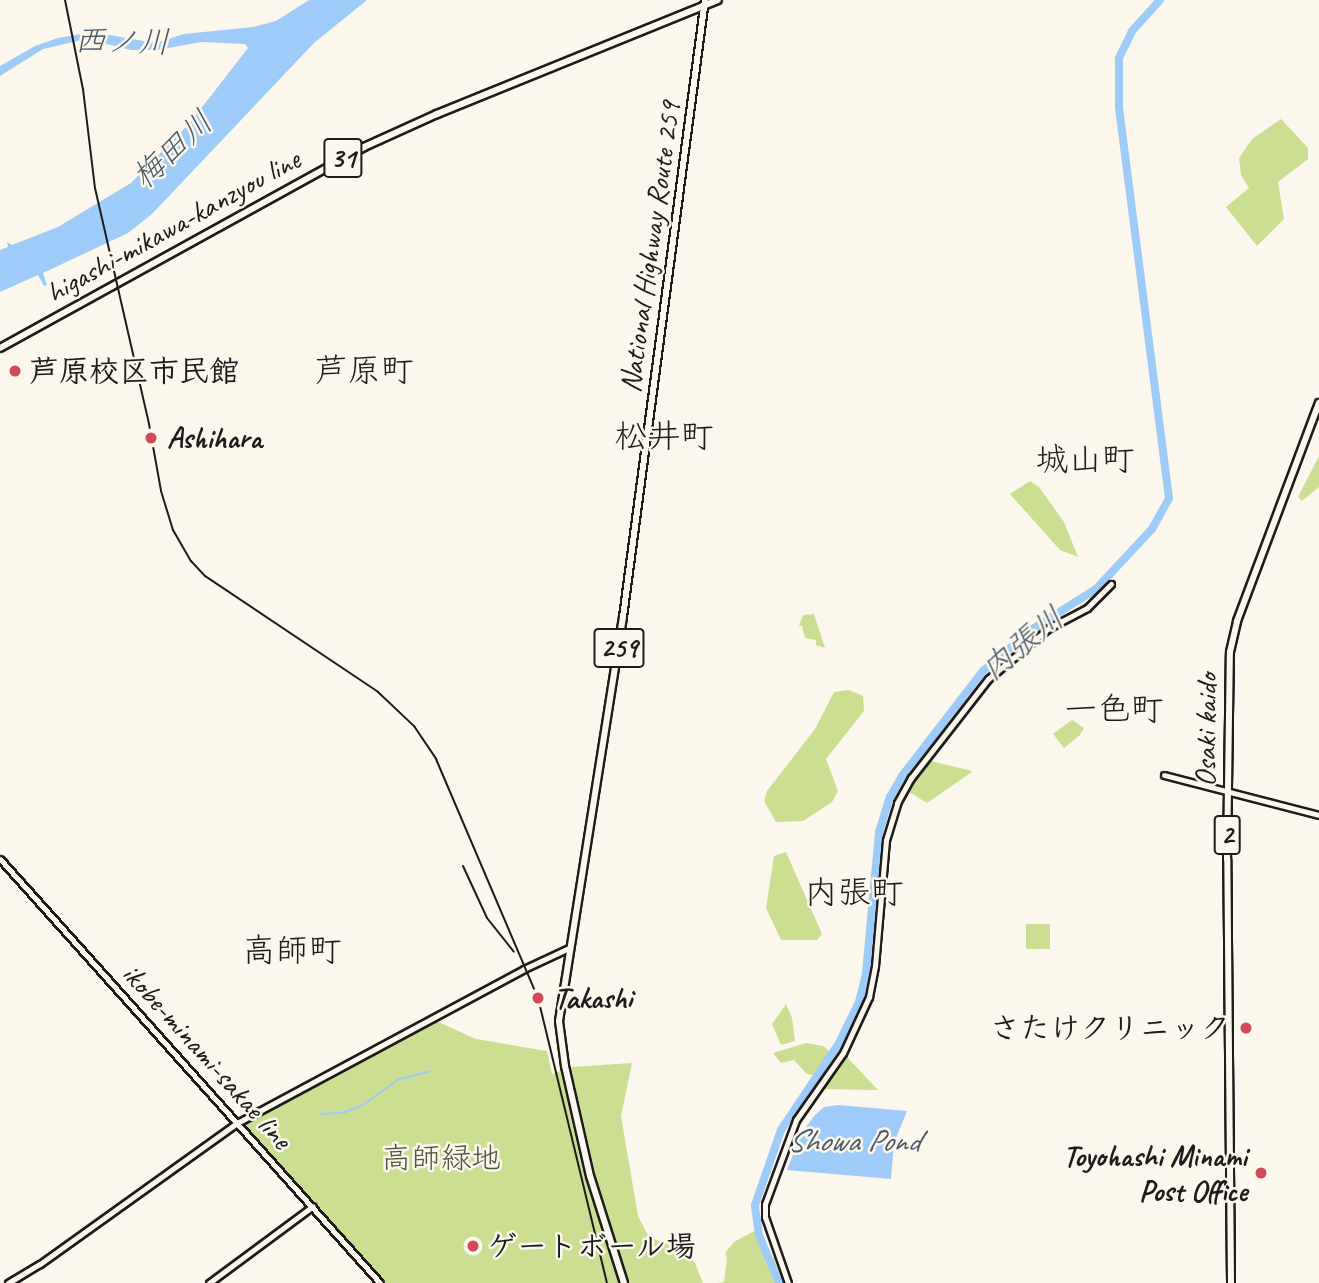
<!DOCTYPE html>
<html>
<head>
<meta charset="utf-8">
<style>
  body { margin:0 }
  #map { position:relative; width:1319px; height:1283px; overflow:hidden; background:#fbf7ec; font-family:Caveat,"Klee One",sans-serif }
  div>[style] { position:absolute }
  .green>* { inset:0; background:#ccde92; transform-origin:0 0 }
  .water>* { inset:0; background:#9ecbf8 }
  .stream>* { height:2px; margin:-1px; padding:0 1px; transform-origin:1px; border-radius:1px; background:#9ecbf8 }
  .river>* { height:8px; margin:-4px; padding:0 4px; transform-origin:4px; border-radius:4px; background:#9ecbf8 }
  .roads { filter:drop-shadow(2px 0 #1c1c1c) drop-shadow(-2px 0 #1c1c1c) drop-shadow(0 2px #1c1c1c) drop-shadow(0 -2px #1c1c1c) }
  .tertiary>* { height:5px; margin:-2.5px; padding:0 2.5px; transform-origin:2.5px; border-radius:2.5px; background:#fbf7ec }
  .secondary>* { height:5px; margin:-2.5px; padding:0 2.5px; transform-origin:2.5px; border-radius:2.5px; background:#fbf7ec }
  .primary>* { height:6px; margin:-3px; padding:0 3px; transform-origin:3px; border-radius:3px; background:#fbf7ec }
  .trunk>* { height:6px; margin:-3px; padding:0 3px; transform-origin:3px; border-radius:3px; background:#fbf7ec }
  .rail>* { height:2px; margin:-1px; padding:0 1px; transform-origin:1px; border-radius:1px; background:#1c1c1c }
  .dots>* { width:19px; height:19px; translate:-50% -50%; box-sizing:border-box; border:4px solid #fbf7ec; border-radius:50% }
  span { translate:-50% -50%; white-space:nowrap; text-align:center; line-height:1.15; -webkit-text-stroke:5px #fbf7ec; paint-order:stroke }
  .shield-label span { padding:2px 5px; background:#fbf7ec; border:2px solid; border-radius:5px; -webkit-text-stroke-width:0 }
  .shield-label { font-size:28px; color:#1c1c1c; font-weight:700 }
  .street-label { font-size:30px; color:#1c1c1c }
  .poi-label { font-size:30px; color:#1c1c1c; font-weight:700 }
  .left { translate:0 -50%; text-align:left }
  .right { translate:-100% -50%; text-align:right }
  .park-label { font-size:30px; color:#51563f }
  .water-label { font-size:32px; color:#4a5969; font-style:italic }
  .quarter-label { font-size:33px; color:#1c1c1c }
</style>
</head>
<body>
<div id="map">
  <div class="green">
    <div style="clip-path:polygon(1281px 119px,1308px 148px,1308px 159px,1278px 182px,1284px 219px,1257px 246px,1226px 207px,1249px 188px,1241px 175px,1239px 158px,1252px 139px)"></div>
    <div style="clip-path:polygon(1319px 456px,1319px 487px,1302px 501px,1298px 497px)"></div>
    <div style="clip-path:polygon(1030px 481px,1039px 487px,1064px 522px,1078px 557px,1060px 550px,1010px 494px)"></div>
    <div style="clip-path:polygon(814px 614px,825px 648px,816px 645px,816px 640px,805px 638px,802px 626px,799px 626px,803px 615px)"></div>
    <div style="clip-path:polygon(849px 690px,863px 696px,864px 711px,826px 759px,838px 791px,832px 802px,803px 821px,776px 822px,764px 801px,767px 791px,815px 729px,834px 692px)"></div>
    <div style="clip-path:polygon(1072px 720px,1084px 728px,1080px 735px,1064px 748px,1053px 734px)"></div>
    <div style="clip-path:polygon(927px 760px,972px 771px,972px 772px,927px 803px,909px 792px,909px 788px)"></div>
    <div style="clip-path:polygon(786px 852px,822px 934px,817px 940px,781px 940px,766px 908px,774px 856px)"></div>
    <div style="left:1026px;top:924px;width:24px;height:25px"></div>
    <div style="clip-path:polygon(786px 1004px,792px 1018px,795px 1041px,781px 1045px,772px 1024px)"></div>
    <div style="clip-path:polygon(434px 1020px,476px 1039px,547px 1051px,552px 1074px,571px 1067px,632px 1063px,621px 1116px,638px 1216px,649px 1237px,684px 1251px,695px 1263px,703px 1283px,384px 1283px,243px 1126px,247px 1120px)"></div>
    <div style="clip-path:polygon(806px 1043px,823px 1046px,830px 1052px,813px 1075px,807px 1074px,794px 1060px,781px 1063px,773px 1053px)"></div>
    <div style="clip-path:polygon(844px 1056px,846px 1056px,878px 1090px,820px 1089px)"></div>
    <div style="clip-path:polygon(754px 1231px,769px 1259px,774px 1258px,782px 1283px,718px 1283px,724px 1282px,727px 1258px,725px 1253px,734px 1242px)"></div>
  </div>
  <div class="water">
    <div style="clip-path:polygon(309px 0,367px 0,314px 43px,152px 214px,128px 233px,43px 273px,47px 285px,44px 286px,38px 275px,0 292px,0 250px,8px 247px,7px 242px,12px 245px,58px 227px,131px 183px,189px 124px,248px 48px,245px 44px,201px 42px,157px 50px,131px 50px,86px 39px,43px 49px,0 76px,0 66px,35px 46px,58px 38px,92px 32px,155px 43px,184px 34px,253px 27px,276px 21px)"></div>
    <div style="clip-path:polygon(838px 1105px,907px 1111px,894px 1143px,891px 1179px,787px 1170px,801px 1134px,815px 1115px,824px 1107px)"></div>
  </div>
  <div class="stream">
    <div style="left:321px;top:1114px;width:22px;rotate:-3deg"></div>
    <div style="left:343px;top:1113px;width:22px;rotate:-22deg"></div>
    <div style="left:363px;top:1105px;width:44px;rotate:-35.8deg"></div>
    <div style="left:399px;top:1079px;width:32px;rotate:-14deg"></div>
  </div>
  <div class="river">
    <div style="left:779px;top:1283px;width:52px;rotate:-112.6deg"></div>
    <div style="left:759px;top:1235px;width:30px;rotate:-98deg"></div>
    <div style="left:755px;top:1205px;width:79px;rotate:-70.9deg"></div>
    <div style="left:781px;top:1130px;width:105px;rotate:-56.3deg"></div>
    <div style="left:839px;top:1043px;width:46px;rotate:-64deg"></div>
    <div style="left:859px;top:1002px;width:30px;rotate:-76deg"></div>
    <div style="left:866px;top:973px;width:142px;rotate:-84.7deg"></div>
    <div style="left:879px;top:832px;width:37px;rotate:-73deg"></div>
    <div style="left:890px;top:797px;width:24px;rotate:-60deg"></div>
    <div style="left:902px;top:776px;width:133px;rotate:-52.4deg"></div>
    <div style="left:983px;top:671px;width:63px;rotate:-40.5deg"></div>
    <div style="left:1031px;top:630px;width:77px;rotate:-32.2deg"></div>
    <div style="left:1096px;top:589px;width:82px;rotate:-47deg"></div>
    <div style="left:1152px;top:529px;width:35px;rotate:-61deg"></div>
    <div style="left:1169px;top:498px;width:394px;rotate:-97.3deg"></div>
    <div style="left:1119px;top:107px;width:49px;rotate:-90deg"></div>
    <div style="left:1119px;top:58px;width:30px;rotate:-64deg"></div>
    <div style="left:1132px;top:31px;width:42px;rotate:-47.9deg"></div>
  </div>
  <div class="roads">
    <div class="tertiary">
      <div style="left:1164px;top:775px;width:160px;rotate:14.5deg"></div>
      <div style="left:8px;top:1283px;width:37px;rotate:-31deg"></div>
      <div style="left:40px;top:1264px;width:242px;rotate:-35.6deg"></div>
      <div style="left:237px;top:1123px;width:326px;rotate:-28.2deg"></div>
      <div style="left:524px;top:969px;width:50px;rotate:-25deg"></div>
      <div style="left:209px;top:1283px;width:129px;rotate:-36.5deg"></div>
      <div style="left:788px;top:1283px;width:70px;rotate:-109.2deg"></div>
      <div style="left:765px;top:1217px;width:13px;rotate:-90deg"></div>
      <div style="left:765px;top:1204px;width:90px;rotate:-69.7deg"></div>
      <div style="left:796px;top:1120px;width:82px;rotate:-55deg"></div>
      <div style="left:843px;top:1053px;width:62px;rotate:-65.1deg"></div>
      <div style="left:869px;top:997px;width:32px;rotate:-79deg"></div>
      <div style="left:875px;top:966px;width:126px;rotate:-85deg"></div>
      <div style="left:886px;top:840px;width:39px;rotate:-73deg"></div>
      <div style="left:897px;top:803px;width:29px;rotate:-61deg"></div>
      <div style="left:911px;top:778px;width:125px;rotate:-52.1deg"></div>
      <div style="left:988px;top:679px;width:80px;rotate:-39.9deg"></div>
      <div style="left:1049px;top:628px;width:43px;rotate:-27.8deg"></div>
      <div style="left:1087px;top:608px;width:34px;rotate:-45deg"></div>
    </div>
    <div class="secondary">
      <div style="left:0;top:859px;width:569px;rotate:48.13deg"></div>
    </div>
    <div class="primary">
      <div style="left:0;top:348px;width:416px;rotate:-28.9deg"></div>
      <div style="left:364px;top:147px;width:80px;rotate:-24.3deg"></div>
      <div style="left:437px;top:114px;width:303px;rotate:-22.1deg"></div>
      <div style="left:1231px;top:1283px;width:424px;rotate:-90.5deg"></div>
      <div style="left:1227px;top:859px;width:207px;rotate:-89.2deg"></div>
      <div style="left:1230px;top:652px;width:32px;rotate:-77deg"></div>
      <div style="left:1237px;top:621px;width:233px;rotate:-69.4deg"></div>
    </div>
    <div class="trunk">
      <div style="left:624px;top:1283px;width:112px;rotate:-107.6deg"></div>
      <div style="left:590px;top:1176px;width:113px;rotate:-102.8deg"></div>
      <div style="left:565px;top:1066px;width:45px;rotate:-97.6deg"></div>
      <div style="left:559px;top:1021px;width:409px;rotate:-81deg"></div>
      <div style="left:623px;top:617px;width:622px;rotate:-82.43deg"></div>
    </div>
  </div>
  <div class="rail">
    <div style="left:65px;top:0;width:91px;rotate:78.6deg"></div>
    <div style="left:83px;top:89px;width:100px;rotate:83.1deg"></div>
    <div style="left:95px;top:188px;width:242px;rotate:77.1deg"></div>
    <div style="left:149px;top:424px;width:68px;rotate:79.8deg"></div>
    <div style="left:161px;top:491px;width:41px;rotate:72.9deg"></div>
    <div style="left:173px;top:530px;width:36px;rotate:60deg"></div>
    <div style="left:191px;top:561px;width:21px;rotate:47deg"></div>
    <div style="left:205px;top:576px;width:208px;rotate:33.8deg"></div>
    <div style="left:378px;top:692px;width:50px;rotate:43.4deg"></div>
    <div style="left:414px;top:726px;width:40px;rotate:56deg"></div>
    <div style="left:436px;top:759px;width:260px;rotate:66.9deg"></div>
    <div style="left:538px;top:998px;width:293px;rotate:76.4deg"></div>
    <div style="left:463px;top:866px;width:57px;rotate:65.2deg"></div>
    <div style="left:487px;top:918px;width:43px;rotate:51.5deg"></div>
  </div>
  <div class="dots">
    <div style="left:15px;top:371px;background:#d1495b"></div>
    <div style="left:151px;top:438px;background:#d1495b"></div>
    <div style="left:538px;top:998px;background:#d1495b"></div>
    <div style="left:1246px;top:1028px;background:#d1495b"></div>
    <div style="left:1261px;top:1173px;background:#d1495b"></div>
    <div style="left:473px;top:1246px;background:#d1495b"></div>
  </div>
  <div class="shield-label">
    <span style="left:343px;top:158px">31</span>
    <span style="left:619px;top:648px">259</span>
    <span style="left:1227px;top:835px">2</span>
  </div>
  <div class="street-label">
    <span style="left:173px;top:226px;rotate:-29deg">higashi-mikawa-kanzyou line</span>
    <span style="left:650px;top:247px;rotate:-82deg">National Highway Route 259</span>
    <span style="left:1206px;top:730px;rotate:-89deg">Osaki kaido</span>
    <span style="left:207px;top:1056px;rotate:48deg">ikobe-minami-sakae line</span>
  </div>
  <div class="poi-label">
    <span class="left" style="left:29px;top:371px">芦原校区市民館</span>
    <span class="left" style="left:167px;top:438px">Ashihara</span>
    <span class="left" style="left:554px;top:998px">Takashi</span>
    <span class="right" style="left:1230px;top:1028px">さたけクリニック</span>
    <span class="right" style="left:1247px;top:1173px">Toyohashi Minami<br>Post Office</span>
    <span class="left" style="left:487px;top:1246px">ゲートボール場</span>
  </div>
  <div class="park-label">
    <span style="left:441px;top:1158px">高師緑地</span>
  </div>
  <div class="water-label">
    <span style="left:122px;top:42px;rotate:1deg">西ノ川</span>
    <span style="left:173px;top:150px;rotate:-43deg">梅田川</span>
    <span style="left:1023px;top:644px;rotate:-39deg">内張川</span>
    <span style="left:853px;top:1141px">Showa Pond</span>
  </div>
  <div class="quarter-label">
    <span style="left:364px;top:371px">芦原町</span>
    <span style="left:664px;top:437px">松井町</span>
    <span style="left:1085px;top:460px">城山町</span>
    <span style="left:1114px;top:710px">一色町</span>
    <span style="left:854px;top:893px">内張町</span>
    <span style="left:292px;top:951px">高師町</span>
  </div>
</div>
</body>
</html>
